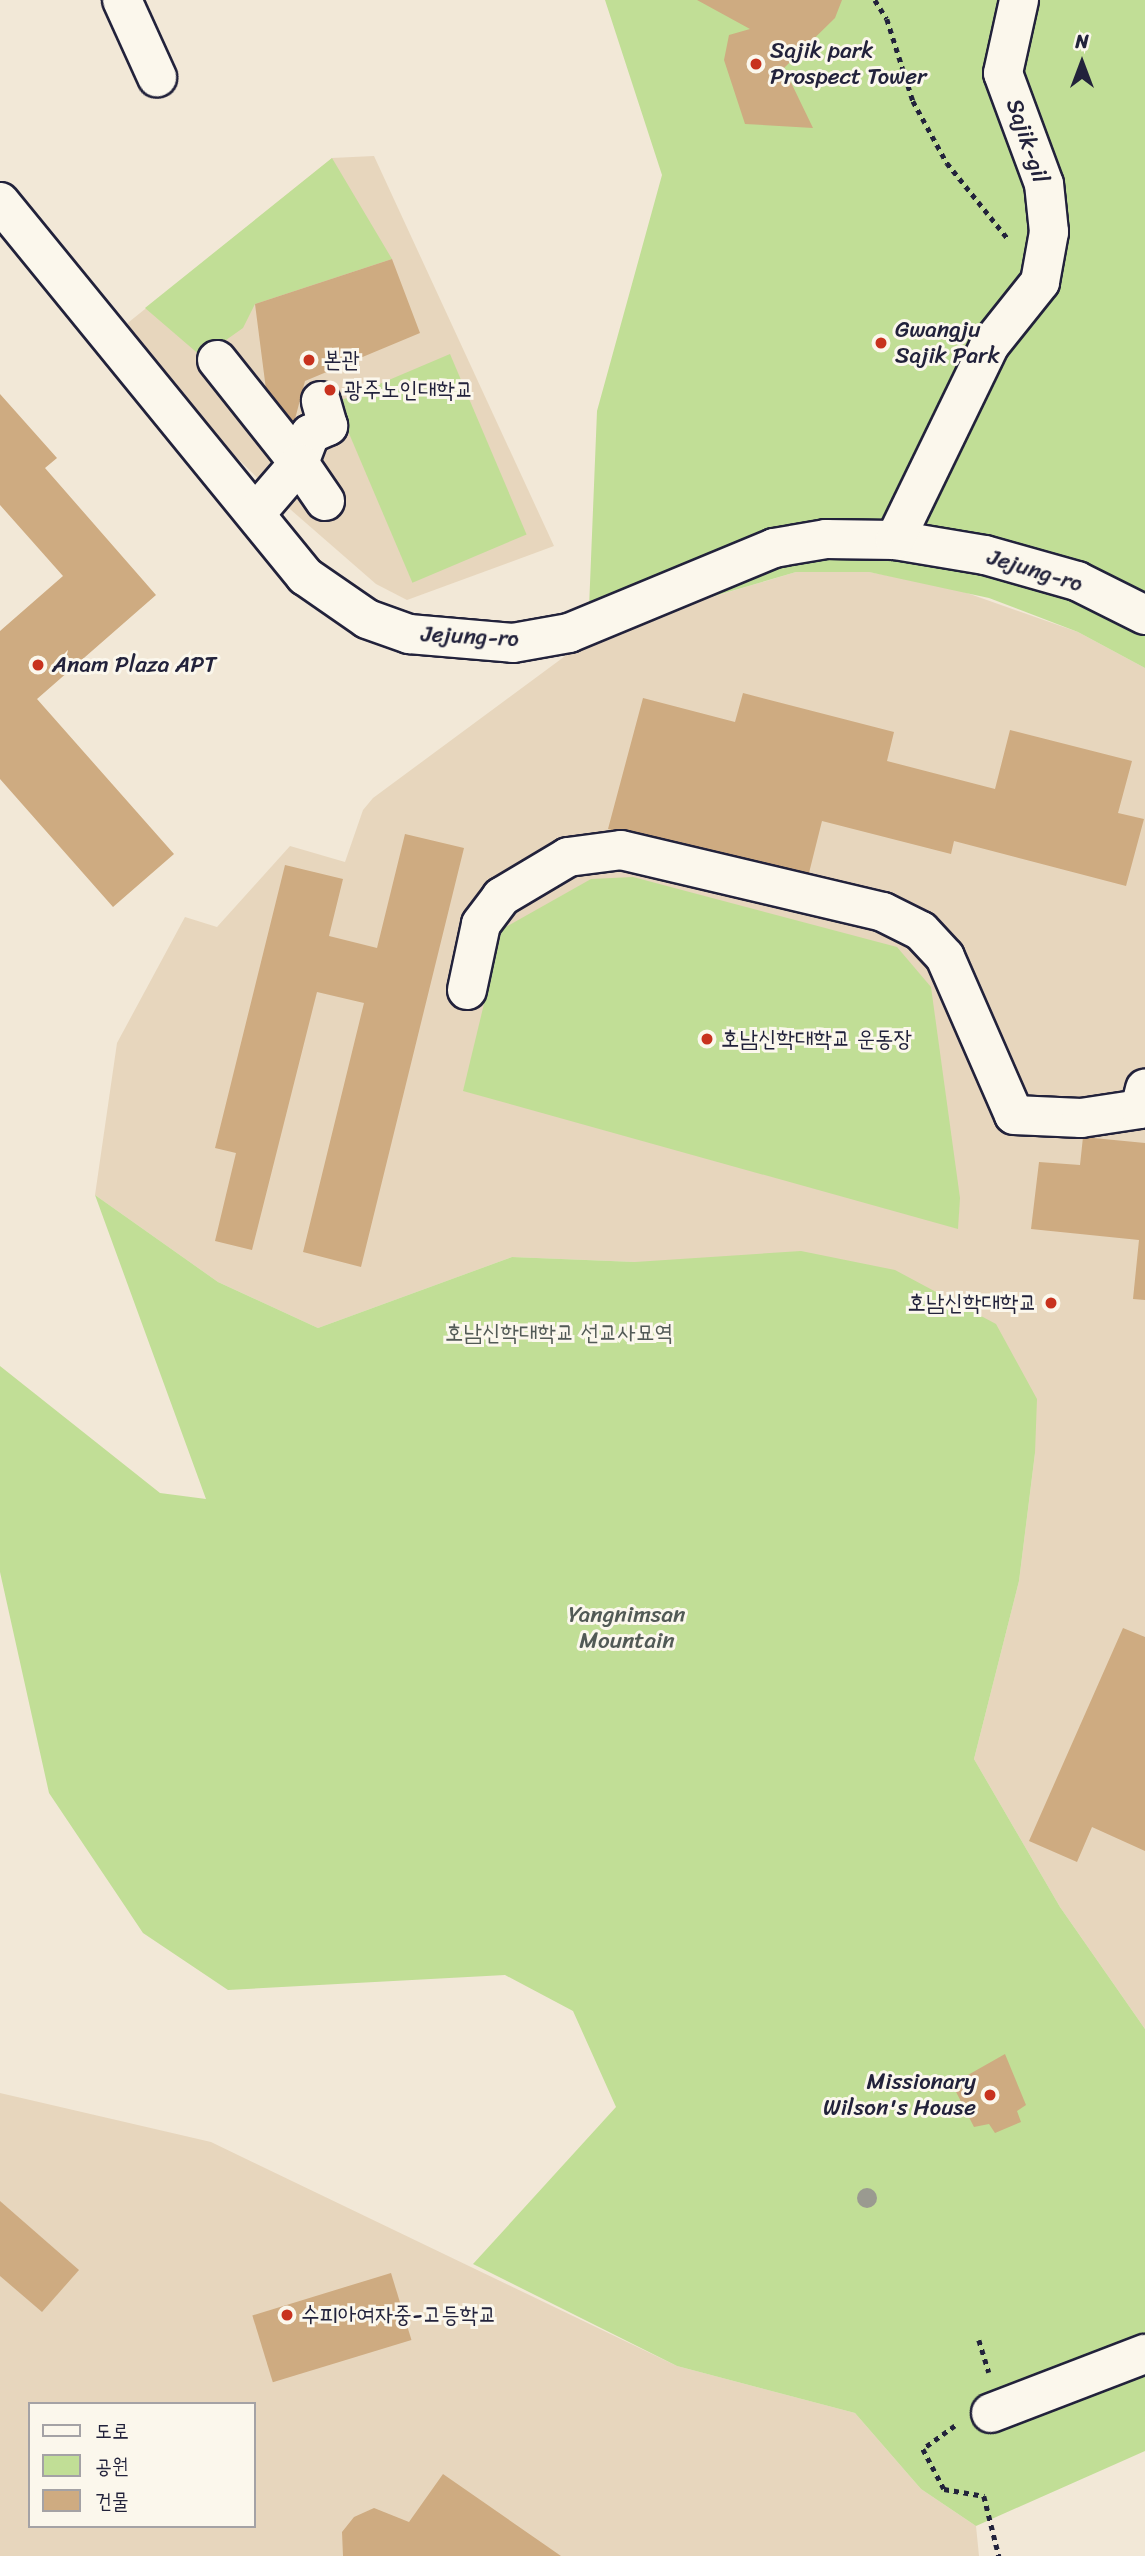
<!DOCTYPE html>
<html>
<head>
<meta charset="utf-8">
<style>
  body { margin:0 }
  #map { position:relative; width:1145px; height:2556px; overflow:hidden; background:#f2e8d7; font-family:Sriracha,"Poor Story",sans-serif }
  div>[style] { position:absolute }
  .built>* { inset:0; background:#e7d6bd }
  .green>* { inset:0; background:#c1de96; transform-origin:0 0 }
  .building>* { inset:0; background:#ceab81; transform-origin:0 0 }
  .path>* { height:4.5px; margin-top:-2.25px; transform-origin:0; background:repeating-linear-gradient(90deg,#22223b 0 5px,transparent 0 10px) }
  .roads { filter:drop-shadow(2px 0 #22223b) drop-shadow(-2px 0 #22223b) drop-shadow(0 2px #22223b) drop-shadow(0 -2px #22223b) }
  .minor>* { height:38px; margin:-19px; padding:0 19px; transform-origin:19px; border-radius:19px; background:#fbf7ec }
  .trees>* { width:20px; height:20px; margin:-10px; border-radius:50%; background:#9a9a90 }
  .dots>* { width:19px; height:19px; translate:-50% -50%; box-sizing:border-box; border:4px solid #fbf7ec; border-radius:50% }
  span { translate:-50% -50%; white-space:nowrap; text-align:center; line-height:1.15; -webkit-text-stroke:6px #fbf7ec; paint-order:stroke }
  .poi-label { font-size:23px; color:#22223b }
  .left { translate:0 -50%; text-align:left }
  .right { translate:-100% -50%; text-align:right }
  .street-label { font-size:23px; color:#22223b }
  .park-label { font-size:23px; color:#525a56 }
  .legend { position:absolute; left:28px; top:2402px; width:228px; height:126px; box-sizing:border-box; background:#fbf7ec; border:2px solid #a4a2a5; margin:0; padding:9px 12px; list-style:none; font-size:21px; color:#22223b }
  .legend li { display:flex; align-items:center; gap:14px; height:35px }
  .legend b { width:35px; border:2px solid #a4a2a5 }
  .north { position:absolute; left:1047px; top:28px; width:70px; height:70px; -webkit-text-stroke:5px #fbf7ec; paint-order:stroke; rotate:0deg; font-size:19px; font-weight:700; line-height:28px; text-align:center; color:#22223b }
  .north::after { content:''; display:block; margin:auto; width:24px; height:32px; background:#22223b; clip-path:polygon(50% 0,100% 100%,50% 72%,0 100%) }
</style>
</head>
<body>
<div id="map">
  <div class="built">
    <div style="clip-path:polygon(374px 156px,554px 546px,407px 600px,376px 584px,283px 503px,233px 454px,124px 326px,332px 158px)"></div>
    <div style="clip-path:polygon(796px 572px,869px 572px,950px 587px,1078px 632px,1145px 668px,1145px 2029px,1060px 1907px,974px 1759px,1019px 1581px,1035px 1453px,635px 1262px,512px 1257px,318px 1328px,218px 1282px,95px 1195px,117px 1043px,185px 917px,217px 927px,290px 846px,345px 862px,363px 810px,373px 798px,599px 631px)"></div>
    <div style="clip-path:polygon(evenodd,0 2093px,211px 2142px,677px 2366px,855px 2413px,921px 2489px,976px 2526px,979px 2556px,0 2556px,0 2093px,30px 2404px,254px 2404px,254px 2526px,30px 2526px,30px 2404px)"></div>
  </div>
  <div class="green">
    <div style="clip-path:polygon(605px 0,1145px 0,1145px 668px,1078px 632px,989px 598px,869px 572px,796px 572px,588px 633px,597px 411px,662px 175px)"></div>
    <div style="clip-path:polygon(332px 158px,392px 259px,255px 304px,243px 328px,202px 357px,145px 308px)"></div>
    <div style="left:450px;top:354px;width:196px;height:124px;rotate:67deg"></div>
    <div style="clip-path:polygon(633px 877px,897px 947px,931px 987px,960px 1198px,958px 1229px,463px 1091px,502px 929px,591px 879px)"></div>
    <div style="clip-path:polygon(95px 1195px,218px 1282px,318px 1328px,512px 1257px,635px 1262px,801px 1251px,895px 1270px,996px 1324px,1037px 1399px,1035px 1453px,1019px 1581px,974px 1759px,1060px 1907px,1145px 2029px,1145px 2451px,976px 2526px,921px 2489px,855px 2413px,677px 2366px,473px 2264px,616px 2107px,573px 2011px,505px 1975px,228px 1990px,143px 1933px,49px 1793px,0 1572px,0 1366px,160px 1493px,206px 1499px)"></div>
  </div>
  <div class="building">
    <div style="clip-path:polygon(697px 0,842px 0,835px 18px,784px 68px,813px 128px,745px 124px,724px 60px,729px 35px,750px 29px)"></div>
    <div style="clip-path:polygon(392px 259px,420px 333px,305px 381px,294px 423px,268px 405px,255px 304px)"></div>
    <div style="clip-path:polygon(0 394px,57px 458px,45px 468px,156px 595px,37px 699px,174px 854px,113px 907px,0 779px,0 631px,63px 576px,0 505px)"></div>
    <div style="clip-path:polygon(743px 693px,894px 732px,887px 761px,995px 789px,1010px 730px,1132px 761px,1118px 813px,1144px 819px,1126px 886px,954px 841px,951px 854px,822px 821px,807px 881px,608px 829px,643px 698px,735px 722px)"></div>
    <div style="clip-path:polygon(405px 834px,464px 848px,361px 1267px,303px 1252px,364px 1003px,317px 992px,252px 1250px,215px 1241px,236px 1153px,215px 1148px,285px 865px,343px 879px,329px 936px,377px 948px)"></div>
    <div style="clip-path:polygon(1083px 1137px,1145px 1143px,1145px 1300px,1133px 1299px,1139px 1240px,1031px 1229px,1039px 1162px,1080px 1165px)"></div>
    <div style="clip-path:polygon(1123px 1628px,1145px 1637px,1145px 1851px,1092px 1827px,1077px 1862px,1029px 1841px)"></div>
    <div style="clip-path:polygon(1005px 2054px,1026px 2105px,1017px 2111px,1021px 2122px,995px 2133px,989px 2124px,974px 2127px,952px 2084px)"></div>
    <div style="clip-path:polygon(0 2201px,79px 2270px,42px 2312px,0 2276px)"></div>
    <div style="left:391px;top:2273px;width:70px;height:145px;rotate:73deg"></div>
    <div style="clip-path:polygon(443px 2474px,561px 2556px,343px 2556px,342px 2532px,354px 2517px,374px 2508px,409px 2522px)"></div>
  </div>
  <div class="path">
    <div style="left:875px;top:0;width:22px;rotate:58deg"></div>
    <div style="left:887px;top:19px;width:86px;rotate:72.4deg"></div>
    <div style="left:913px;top:101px;width:71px;rotate:61.3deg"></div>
    <div style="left:947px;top:163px;width:97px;rotate:51.2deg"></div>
    <div style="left:979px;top:2340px;width:34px;rotate:73deg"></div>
    <div style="left:955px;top:2426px;width:39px;rotate:144deg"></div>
    <div style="left:923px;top:2449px;width:45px;rotate:62.3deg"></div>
    <div style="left:944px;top:2489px;width:41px;rotate:9.9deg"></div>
    <div style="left:984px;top:2496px;width:62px;rotate:76deg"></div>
  </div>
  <div class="roads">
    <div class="minor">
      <div style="left:122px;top:0;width:85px;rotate:65.6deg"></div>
      <div style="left:0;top:202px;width:483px;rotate:50.8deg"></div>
      <div style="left:305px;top:576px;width:75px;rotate:34.7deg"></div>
      <div style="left:367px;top:619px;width:45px;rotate:19.7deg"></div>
      <div style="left:409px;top:634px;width:104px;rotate:4.9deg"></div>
      <div style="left:513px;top:643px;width:57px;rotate:-10.1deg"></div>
      <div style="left:569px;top:633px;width:222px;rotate:-22.5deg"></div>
      <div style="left:774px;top:548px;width:53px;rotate:-9.8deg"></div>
      <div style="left:826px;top:539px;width:69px;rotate:0.8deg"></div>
      <div style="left:895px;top:540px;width:91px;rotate:9.5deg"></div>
      <div style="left:985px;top:555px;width:96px;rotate:15.8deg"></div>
      <div style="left:1077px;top:581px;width:76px;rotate:26.6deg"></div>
      <div style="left:217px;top:360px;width:132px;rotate:51.5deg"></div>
      <div style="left:299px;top:463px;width:31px;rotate:-69deg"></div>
      <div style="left:310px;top:434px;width:20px;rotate:-24deg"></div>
      <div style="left:328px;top:426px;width:26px;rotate:-106deg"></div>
      <div style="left:256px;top:513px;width:66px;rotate:-49.3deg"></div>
      <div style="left:299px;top:463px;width:46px;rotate:55.6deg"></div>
      <div style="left:895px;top:540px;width:216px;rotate:-64.1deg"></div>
      <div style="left:989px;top:346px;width:82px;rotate:-51.4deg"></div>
      <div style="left:1040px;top:282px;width:51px;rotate:-79.8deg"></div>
      <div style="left:1049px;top:232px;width:48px;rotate:-95.9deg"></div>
      <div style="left:1044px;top:184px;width:118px;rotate:-110.3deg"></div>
      <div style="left:1003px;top:73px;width:75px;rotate:-77.6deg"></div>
      <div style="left:467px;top:990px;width:67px;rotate:-78deg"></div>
      <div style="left:481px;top:924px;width:34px;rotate:-53deg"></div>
      <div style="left:501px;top:897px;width:78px;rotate:-30.8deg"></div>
      <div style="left:568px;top:857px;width:53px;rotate:-7.5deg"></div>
      <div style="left:621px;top:850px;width:269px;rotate:13.3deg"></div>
      <div style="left:883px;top:912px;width:42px;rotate:26.6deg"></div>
      <div style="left:921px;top:931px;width:35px;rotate:47deg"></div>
      <div style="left:945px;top:957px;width:172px;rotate:66.4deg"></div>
      <div style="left:1014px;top:1115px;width:67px;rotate:2.6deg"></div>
      <div style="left:1081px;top:1118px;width:60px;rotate:-8.7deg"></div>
      <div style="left:1140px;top:1109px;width:21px;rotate:-76deg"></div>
      <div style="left:991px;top:2413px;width:165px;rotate:-21deg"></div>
    </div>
  </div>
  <div class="trees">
    <div style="left:867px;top:2198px"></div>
  </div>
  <div class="dots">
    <div style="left:756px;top:64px;background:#c8321e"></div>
    <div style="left:881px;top:343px;background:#c8321e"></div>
    <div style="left:309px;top:360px;background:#c8321e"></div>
    <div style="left:330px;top:390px;background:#c8321e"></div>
    <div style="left:38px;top:665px;background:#c8321e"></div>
    <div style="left:707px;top:1039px;background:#c8321e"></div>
    <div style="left:1051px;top:1303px;background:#c8321e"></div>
    <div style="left:990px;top:2095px;background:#c8321e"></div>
    <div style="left:287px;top:2315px;background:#c8321e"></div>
  </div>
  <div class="poi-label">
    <span class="left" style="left:770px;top:64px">Sajik park<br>Prospect Tower</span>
    <span class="left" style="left:895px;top:343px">Gwangju<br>Sajik Park</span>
    <span class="left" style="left:323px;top:360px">본관</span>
    <span class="left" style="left:344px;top:390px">광주노인대학교</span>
    <span class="left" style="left:52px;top:665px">Anam Plaza APT</span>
    <span class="left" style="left:721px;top:1039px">호남신학대학교 운동장</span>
    <span class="right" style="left:1037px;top:1303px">호남신학대학교</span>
    <span class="right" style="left:976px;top:2095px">Missionary<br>Wilson's House</span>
    <span class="left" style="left:301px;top:2315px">수피아여자중-고등학교</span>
  </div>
  <div class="street-label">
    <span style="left:1027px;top:141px;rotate:71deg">Sajik-gil</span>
    <span style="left:1035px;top:571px;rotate:17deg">Jejung-ro</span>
    <span style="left:470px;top:637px;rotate:3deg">Jejung-ro</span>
  </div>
  <div class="park-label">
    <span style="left:559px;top:1333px">호남신학대학교 선교사묘역</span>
    <span style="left:627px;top:1628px">Yangnimsan<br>Mountain</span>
  </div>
  <ul class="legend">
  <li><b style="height:9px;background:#fbf7ec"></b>도로</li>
  <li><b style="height:19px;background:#c1de96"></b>공원</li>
  <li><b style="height:19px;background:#ceab81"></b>건물</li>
  </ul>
  <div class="north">N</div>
</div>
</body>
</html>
